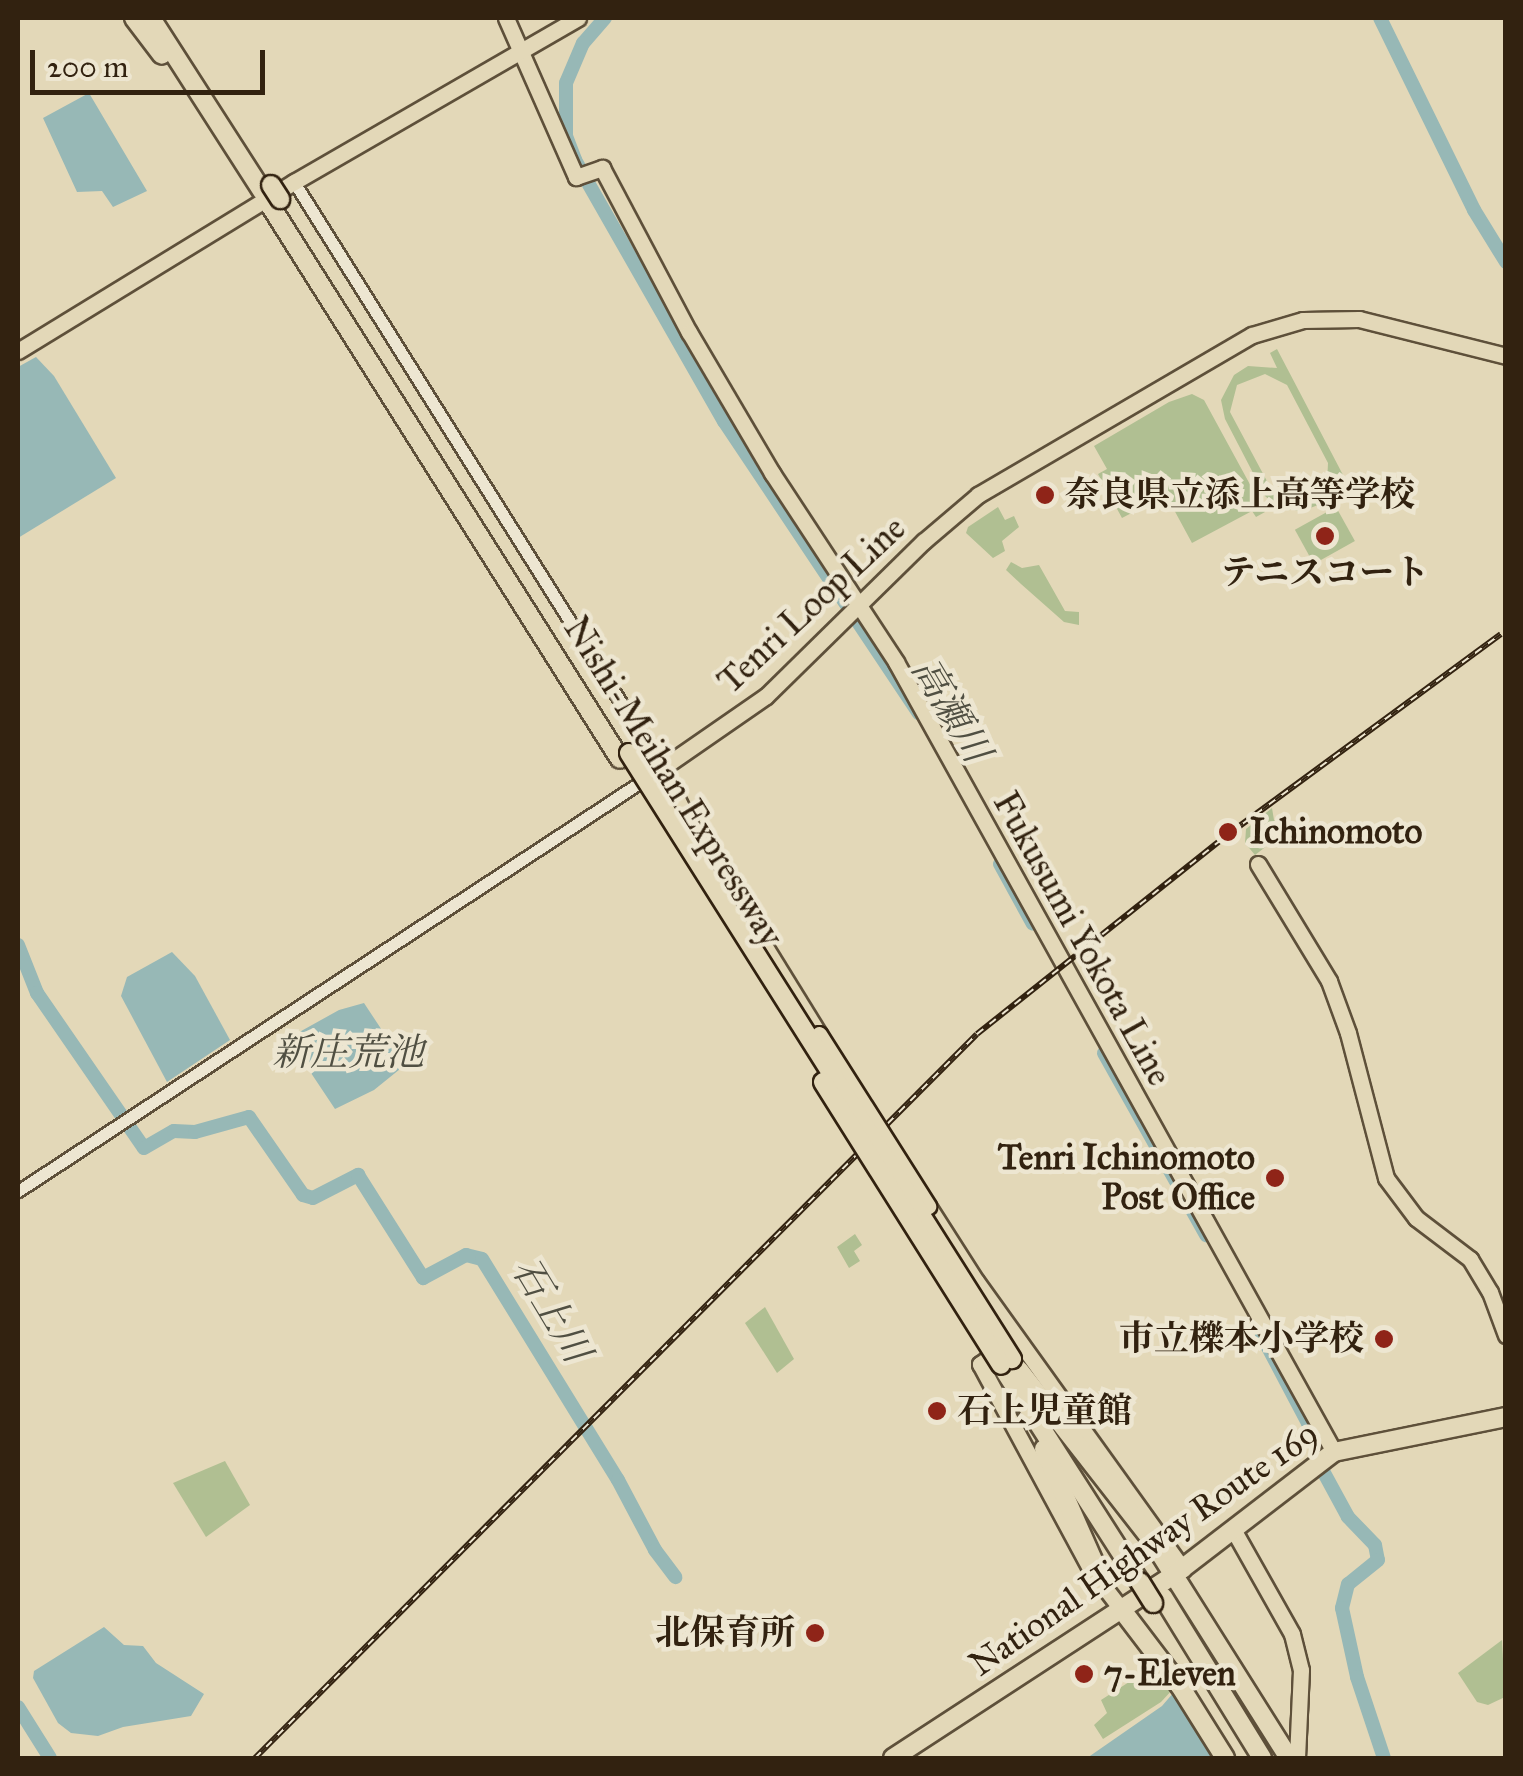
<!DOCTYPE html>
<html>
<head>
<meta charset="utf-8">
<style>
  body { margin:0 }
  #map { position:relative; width:1523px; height:1776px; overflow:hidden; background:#e3d8b8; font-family:"IM FELL Great Primer","Noto Serif JP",serif }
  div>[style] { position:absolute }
  .green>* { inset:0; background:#b0bf92; transform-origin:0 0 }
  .water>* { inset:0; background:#97b8b6 }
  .river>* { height:14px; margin:-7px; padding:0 7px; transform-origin:7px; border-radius:7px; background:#97b8b6 }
  .roads { filter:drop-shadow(2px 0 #5e503a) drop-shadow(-2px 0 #5e503a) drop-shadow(0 2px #5e503a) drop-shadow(0 -2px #5e503a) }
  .minor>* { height:11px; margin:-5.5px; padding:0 5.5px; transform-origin:5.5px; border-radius:5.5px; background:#ede6d1 }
  .major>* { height:15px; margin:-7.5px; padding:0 7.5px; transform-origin:7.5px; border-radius:7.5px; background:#e3d8b8 }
  .highway>* { height:18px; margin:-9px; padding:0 9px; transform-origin:9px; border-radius:9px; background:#e3d8b8 }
  .rail>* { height:6px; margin-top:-3px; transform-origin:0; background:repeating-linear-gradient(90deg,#ede6d1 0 8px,#322210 0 16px); box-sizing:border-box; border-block:2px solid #322210 }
  .bridges { filter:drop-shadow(2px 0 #322210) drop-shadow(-2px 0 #322210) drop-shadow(0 2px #322210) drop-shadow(0 -2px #322210) }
  .major-bridge>* { height:15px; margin:-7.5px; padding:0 7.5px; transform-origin:7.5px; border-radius:7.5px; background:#e3d8b8 }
  .highway-bridge>* { height:18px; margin:-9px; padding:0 9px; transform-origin:9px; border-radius:9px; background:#e3d8b8 }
  .dots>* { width:28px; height:28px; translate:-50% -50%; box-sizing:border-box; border:5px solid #ede6d1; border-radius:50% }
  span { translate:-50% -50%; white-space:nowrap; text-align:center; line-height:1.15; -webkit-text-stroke:9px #ede6d1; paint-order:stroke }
  .poi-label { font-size:35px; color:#322210; font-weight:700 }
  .left { translate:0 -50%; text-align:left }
  .right { translate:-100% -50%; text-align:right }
  .street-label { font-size:35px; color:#322210 }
  .water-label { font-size:38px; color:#504f42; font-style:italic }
  .frame { position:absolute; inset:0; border:20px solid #322210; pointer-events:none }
  .scale { position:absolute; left:30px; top:50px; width:235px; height:45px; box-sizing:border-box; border:5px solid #322210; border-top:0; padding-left:12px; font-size:30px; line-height:35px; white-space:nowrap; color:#322210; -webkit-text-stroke:8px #ede6d1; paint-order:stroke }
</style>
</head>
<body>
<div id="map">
  <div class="green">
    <div style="clip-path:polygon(evenodd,1277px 349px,1353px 494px,1346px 498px,1336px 479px,1321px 504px,1302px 511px,1279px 508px,1265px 496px,1225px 419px,1221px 400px,1234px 375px,1248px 366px,1277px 368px,1270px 353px,1277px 349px,1265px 374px,1287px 385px,1328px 463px,1327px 484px,1308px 501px,1289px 503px,1275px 496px,1230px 412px,1237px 385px,1265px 374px)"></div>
    <div style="clip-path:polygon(1192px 394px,1204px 400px,1265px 512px,1256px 517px,1252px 511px,1192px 543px,1166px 495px,1122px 518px,1098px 474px,1107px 469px,1094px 446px,1169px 402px)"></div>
    <div style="clip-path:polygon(998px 507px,1005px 520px,1014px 516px,1019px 527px,1002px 541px,1005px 551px,993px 558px,966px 533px,968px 527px)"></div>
    <div style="left:1336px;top:507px;width:39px;height:47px;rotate:61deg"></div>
    <div style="clip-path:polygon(1011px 562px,1022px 568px,1039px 565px,1065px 611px,1079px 612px,1079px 625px,1064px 622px,1021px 584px,1006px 570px)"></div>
    <div style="clip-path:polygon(1272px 808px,1274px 820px,1285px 832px,1255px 855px,1245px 843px,1246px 829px)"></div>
    <div style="clip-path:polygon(855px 1234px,862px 1245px,854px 1251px,860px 1261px,849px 1268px,837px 1247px)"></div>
    <div style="clip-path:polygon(765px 1307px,794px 1359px,777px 1373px,745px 1323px)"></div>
    <div style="clip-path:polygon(225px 1461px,250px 1505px,206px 1537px,173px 1483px)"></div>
    <div style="clip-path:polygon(1502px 1640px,1505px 1697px,1488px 1705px,1477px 1702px,1458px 1673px)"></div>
    <div style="clip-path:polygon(1154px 1666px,1174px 1688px,1161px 1702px,1103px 1739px,1094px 1725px,1107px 1713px,1101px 1700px)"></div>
  </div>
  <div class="water">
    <div style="clip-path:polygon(89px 93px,147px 191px,113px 207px,102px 191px,77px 192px,43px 118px)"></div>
    <div style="clip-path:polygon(36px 357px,54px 376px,116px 478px,18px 538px,18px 367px)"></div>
    <div style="clip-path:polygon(172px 952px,195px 976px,230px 1040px,167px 1082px,121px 996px,127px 977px)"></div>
    <div style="clip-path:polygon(364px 1003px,405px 1065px,374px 1090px,335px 1109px,305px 1064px,288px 1053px,285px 1040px,339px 1010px)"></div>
    <div style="clip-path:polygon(104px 1627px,124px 1645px,143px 1646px,156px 1663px,204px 1694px,191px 1716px,123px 1727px,98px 1736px,71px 1733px,58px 1723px,33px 1678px,34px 1671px)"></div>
    <div style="clip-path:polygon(1174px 1692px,1214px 1758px,1087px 1758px,1162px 1706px)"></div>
  </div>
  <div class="river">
    <div style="left:605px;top:18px;width:33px;rotate:131deg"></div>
    <div style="left:583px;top:43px;width:43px;rotate:113deg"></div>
    <div style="left:566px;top:83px;width:53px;rotate:90deg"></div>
    <div style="left:566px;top:136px;width:26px;rotate:69deg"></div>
    <div style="left:575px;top:160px;width:301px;rotate:60.3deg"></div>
    <div style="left:724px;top:421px;width:351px;rotate:56.3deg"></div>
    <div style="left:1380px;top:18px;width:214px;rotate:63.9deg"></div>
    <div style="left:1474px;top:210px;width:61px;rotate:58.4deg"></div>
    <div style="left:1000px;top:864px;width:68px;rotate:61.2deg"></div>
    <div style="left:18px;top:945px;width:52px;rotate:68.4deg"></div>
    <div style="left:37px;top:993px;width:188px;rotate:55.4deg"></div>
    <div style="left:144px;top:1148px;width:34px;rotate:-30deg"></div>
    <div style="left:174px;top:1131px;width:21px;rotate:3deg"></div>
    <div style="left:195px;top:1132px;width:56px;rotate:-15.5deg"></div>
    <div style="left:249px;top:1117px;width:95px;rotate:55.3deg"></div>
    <div style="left:303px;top:1195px;width:10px;rotate:17deg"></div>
    <div style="left:313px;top:1198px;width:51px;rotate:-27.1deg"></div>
    <div style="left:358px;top:1175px;width:122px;rotate:57.7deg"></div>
    <div style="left:423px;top:1278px;width:49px;rotate:-28.1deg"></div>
    <div style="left:466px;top:1255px;width:16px;rotate:14deg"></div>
    <div style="left:482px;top:1259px;width:259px;rotate:58.4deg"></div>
    <div style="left:618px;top:1480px;width:79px;rotate:62.1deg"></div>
    <div style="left:655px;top:1550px;width:34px;rotate:53deg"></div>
    <div style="left:1104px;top:1053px;width:209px;rotate:60.7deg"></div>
    <div style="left:1262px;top:1336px;width:98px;rotate:62.1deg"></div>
    <div style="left:1308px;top:1423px;width:26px;rotate:72deg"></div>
    <div style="left:1323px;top:1471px;width:52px;rotate:61.5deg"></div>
    <div style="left:1348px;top:1517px;width:39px;rotate:46deg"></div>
    <div style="left:1375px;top:1545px;width:15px;rotate:79deg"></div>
    <div style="left:1378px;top:1560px;width:38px;rotate:141deg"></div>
    <div style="left:1348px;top:1584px;width:25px;rotate:104deg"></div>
    <div style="left:1342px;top:1608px;width:71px;rotate:77.7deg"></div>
    <div style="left:1357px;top:1677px;width:85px;rotate:71.6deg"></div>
    <div style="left:18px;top:1707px;width:60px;rotate:57.9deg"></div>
  </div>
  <div class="roads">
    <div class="minor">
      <div style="left:18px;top:1191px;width:770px;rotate:-33.3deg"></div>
      <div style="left:662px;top:768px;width:692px;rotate:-122.13deg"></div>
    </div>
    <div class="major">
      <div style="left:506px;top:18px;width:174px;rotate:66.2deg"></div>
      <div style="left:576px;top:177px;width:28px;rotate:-19deg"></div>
      <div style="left:602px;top:168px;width:186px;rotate:62.1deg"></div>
      <div style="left:689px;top:332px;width:164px;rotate:59.5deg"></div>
      <div style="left:772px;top:473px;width:226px;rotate:56.7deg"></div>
      <div style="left:896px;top:662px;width:903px;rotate:60.99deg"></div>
      <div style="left:18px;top:351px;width:324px;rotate:-31.5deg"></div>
      <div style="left:294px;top:182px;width:328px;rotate:-30deg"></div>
      <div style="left:1258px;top:864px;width:137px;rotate:58.7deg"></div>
      <div style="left:1329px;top:981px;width:55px;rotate:69.9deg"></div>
      <div style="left:1348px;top:1033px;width:150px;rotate:75.3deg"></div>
      <div style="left:1386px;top:1178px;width:50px;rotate:53.1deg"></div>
      <div style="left:1416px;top:1218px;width:68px;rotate:37.2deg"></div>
      <div style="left:1470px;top:1259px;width:39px;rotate:59deg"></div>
      <div style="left:1490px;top:1292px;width:46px;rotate:69.6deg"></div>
      <div style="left:819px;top:1034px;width:243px;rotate:-121.7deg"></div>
      <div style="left:691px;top:827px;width:66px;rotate:-116.2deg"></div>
      <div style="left:662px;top:768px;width:126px;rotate:-34.7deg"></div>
      <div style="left:766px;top:696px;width:221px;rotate:-44.5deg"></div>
      <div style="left:924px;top:541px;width:71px;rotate:-40.4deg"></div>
      <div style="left:978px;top:495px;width:317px;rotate:-30.3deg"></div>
      <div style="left:1252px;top:335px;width:53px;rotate:-16.4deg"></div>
      <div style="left:1303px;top:320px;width:56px;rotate:-1deg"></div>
      <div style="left:1359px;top:319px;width:152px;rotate:14.1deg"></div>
      <div style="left:928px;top:1206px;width:89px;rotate:57.4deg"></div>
      <div style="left:976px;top:1281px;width:355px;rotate:54.3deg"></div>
      <div style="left:1001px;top:1349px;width:26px;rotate:144deg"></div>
      <div style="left:980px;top:1364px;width:234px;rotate:61.7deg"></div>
      <div style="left:1091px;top:1570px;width:51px;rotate:52.2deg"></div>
      <div style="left:1234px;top:1531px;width:118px;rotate:60.6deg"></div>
      <div style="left:1292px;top:1634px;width:37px;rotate:76deg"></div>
      <div style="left:1301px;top:1670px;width:88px;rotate:92.6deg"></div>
    </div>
    <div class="highway">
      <div style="left:134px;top:18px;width:46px;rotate:52.9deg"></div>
      <div style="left:151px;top:18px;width:206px;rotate:57.3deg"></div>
      <div style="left:270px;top:205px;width:655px;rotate:57.72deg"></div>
      <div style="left:1001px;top:1365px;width:258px;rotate:57.4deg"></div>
      <div style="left:1019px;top:1370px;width:214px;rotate:52deg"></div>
      <div style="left:1151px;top:1539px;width:259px;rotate:57.8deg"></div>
      <div style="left:1044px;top:1449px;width:139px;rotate:66.2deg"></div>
      <div style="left:1163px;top:1597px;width:189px;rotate:58.4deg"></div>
      <div style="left:1122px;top:1610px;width:96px;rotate:52.7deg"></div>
      <div style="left:1180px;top:1686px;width:85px;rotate:58deg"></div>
      <div style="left:893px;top:1758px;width:335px;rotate:-33.1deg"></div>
      <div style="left:1174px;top:1575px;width:202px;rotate:-37.6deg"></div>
      <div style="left:1334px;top:1452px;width:176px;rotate:-11.5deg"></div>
    </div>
  </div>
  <div class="rail">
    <div style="left:255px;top:1758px;width:1022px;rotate:-45.08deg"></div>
    <div style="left:977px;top:1034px;width:323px;rotate:-38.5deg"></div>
    <div style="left:1230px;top:833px;width:336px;rotate:-36.3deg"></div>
  </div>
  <div class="bridges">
    <div class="major-bridge">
      <div style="left:819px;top:1034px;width:204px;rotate:57.6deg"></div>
    </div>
    <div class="highway-bridge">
      <div style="left:271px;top:185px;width:17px;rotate:57deg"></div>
      <div style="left:629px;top:753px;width:717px;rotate:57.71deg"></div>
      <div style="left:823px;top:1082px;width:334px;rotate:57.8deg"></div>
      <div style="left:1140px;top:1582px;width:25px;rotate:58deg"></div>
    </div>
  </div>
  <div class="dots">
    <div style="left:1045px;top:495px;background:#8f2418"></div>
    <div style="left:1325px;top:536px;background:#8f2418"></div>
    <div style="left:1228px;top:832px;background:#8f2418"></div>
    <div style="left:1275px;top:1178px;background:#8f2418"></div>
    <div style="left:1384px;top:1339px;background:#8f2418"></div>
    <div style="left:937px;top:1411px;background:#8f2418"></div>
    <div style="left:815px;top:1633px;background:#8f2418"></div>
    <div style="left:1084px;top:1674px;background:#8f2418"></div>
  </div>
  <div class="poi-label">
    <span class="left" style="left:1065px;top:495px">奈良県立添上高等学校</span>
    <span style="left:1325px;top:573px">テニスコート</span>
    <span class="left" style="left:1250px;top:832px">Ichinomoto</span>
    <span class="right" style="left:1255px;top:1178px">Tenri Ichinomoto<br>Post Office</span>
    <span class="right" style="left:1364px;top:1339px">市立櫟本小学校</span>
    <span class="left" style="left:957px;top:1411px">石上児童館</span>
    <span class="right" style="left:795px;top:1633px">北保育所</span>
    <span class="left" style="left:1104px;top:1674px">7-Eleven</span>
  </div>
  <div class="street-label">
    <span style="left:812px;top:605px;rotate:-43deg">Tenri Loop Line</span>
    <span style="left:673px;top:782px;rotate:58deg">Nishi-Meihan Expressway</span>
    <span style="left:1082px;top:939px;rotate:61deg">Fukusumi Yokota Line</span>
    <span style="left:1144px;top:1549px;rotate:-35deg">National Highway Route 169</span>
  </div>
  <div class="water-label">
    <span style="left:951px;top:710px;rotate:59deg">高瀬川</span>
    <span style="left:348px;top:1053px">新庄荒池</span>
    <span style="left:551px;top:1310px;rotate:59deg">石上川</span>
  </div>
  <div class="frame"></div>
  <div class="scale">200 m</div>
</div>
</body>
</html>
